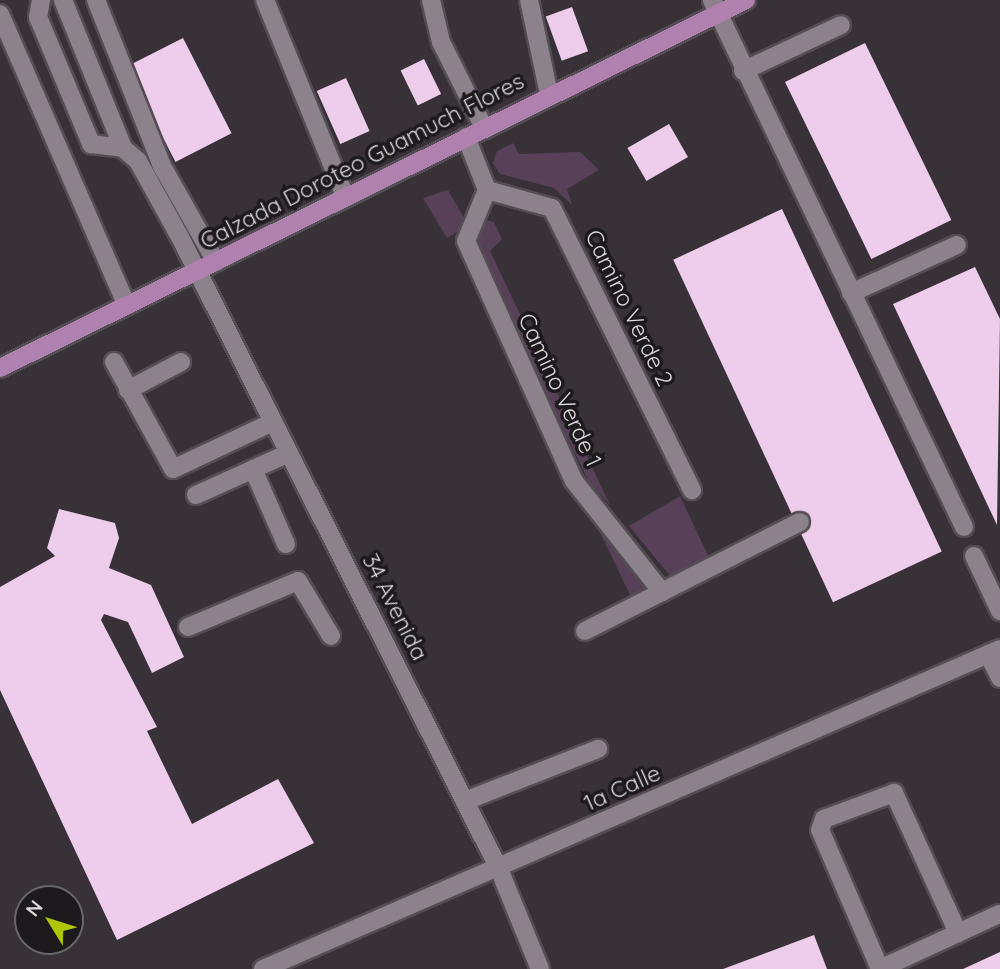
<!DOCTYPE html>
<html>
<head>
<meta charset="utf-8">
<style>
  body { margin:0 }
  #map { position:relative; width:1000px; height:969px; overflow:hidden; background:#383138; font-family:Quicksand,sans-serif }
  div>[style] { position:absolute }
  .green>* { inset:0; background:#584158 }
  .building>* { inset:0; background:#eeccec; transform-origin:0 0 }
  .roads { filter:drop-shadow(2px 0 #544e54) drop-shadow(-2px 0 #544e54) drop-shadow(0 2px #544e54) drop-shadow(0 -2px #544e54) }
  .minor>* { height:18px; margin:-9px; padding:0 9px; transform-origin:9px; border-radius:9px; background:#8b828b }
  .major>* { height:18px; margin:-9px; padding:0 9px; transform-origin:9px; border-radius:9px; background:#b080ae }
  span { translate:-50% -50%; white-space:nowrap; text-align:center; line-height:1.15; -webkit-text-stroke:7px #1d1a1d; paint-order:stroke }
  .street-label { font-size:23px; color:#dcd8dc }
  .north { position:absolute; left:14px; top:885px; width:70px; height:70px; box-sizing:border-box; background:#1d1a1d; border:2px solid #696669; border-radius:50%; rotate:308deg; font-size:19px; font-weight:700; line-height:28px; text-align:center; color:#dcd8dc }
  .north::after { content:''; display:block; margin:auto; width:24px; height:32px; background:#afc507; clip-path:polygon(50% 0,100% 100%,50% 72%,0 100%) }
</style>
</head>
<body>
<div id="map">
  <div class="green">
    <div style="clip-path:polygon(513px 143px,519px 154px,580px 152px,599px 170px,567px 189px,572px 205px,554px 188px,500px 174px,493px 163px,497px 151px)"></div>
    <div style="clip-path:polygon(448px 190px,468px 225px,447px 238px,423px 198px)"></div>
    <div style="clip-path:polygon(482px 219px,494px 222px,502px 239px,490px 251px,610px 505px,589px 482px,477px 251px)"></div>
    <div style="clip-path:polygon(680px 496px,711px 562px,681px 579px,671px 577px,629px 526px)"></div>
    <div style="clip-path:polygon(599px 530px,645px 583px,643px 597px,631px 597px)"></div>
  </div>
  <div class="building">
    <div style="left:572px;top:7px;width:47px;height:28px;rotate:70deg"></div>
    <div style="left:183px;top:38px;width:107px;height:63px;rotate:63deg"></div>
    <div style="left:865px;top:43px;width:197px;height:89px;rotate:64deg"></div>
    <div style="left:424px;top:59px;width:39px;height:26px;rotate:64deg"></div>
    <div style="left:346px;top:78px;width:58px;height:32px;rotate:66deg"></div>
    <div style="left:669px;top:124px;width:38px;height:48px;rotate:60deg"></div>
    <div style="left:782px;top:209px;width:378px;height:120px;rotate:65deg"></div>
    <div style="clip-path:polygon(975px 267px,1000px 319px,997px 525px,893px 304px)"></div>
    <div style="clip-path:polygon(59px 509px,115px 523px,119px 538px,109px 568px,151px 585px,184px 657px,152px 673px,128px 622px,104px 614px,101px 620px,157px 727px,147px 731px,192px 824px,278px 779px,314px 843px,117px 940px,0 690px,0 587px,55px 556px,47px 548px)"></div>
    <div style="clip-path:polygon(814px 935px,827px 969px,723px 969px)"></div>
    <div style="clip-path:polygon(1000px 952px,1000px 969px,963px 969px)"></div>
  </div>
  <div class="roads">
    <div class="minor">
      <div style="left:41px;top:0;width:17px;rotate:100deg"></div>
      <div style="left:38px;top:17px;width:138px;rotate:67.3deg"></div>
      <div style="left:91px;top:144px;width:32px;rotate:7deg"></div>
      <div style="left:123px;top:148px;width:20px;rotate:41deg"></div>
      <div style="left:138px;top:161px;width:87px;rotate:61.1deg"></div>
      <div style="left:180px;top:237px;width:708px;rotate:63.22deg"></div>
      <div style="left:499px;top:869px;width:108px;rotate:67.7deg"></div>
      <div style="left:63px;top:0;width:160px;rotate:67.9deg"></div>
      <div style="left:96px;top:0;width:179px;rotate:68.3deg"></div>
      <div style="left:162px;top:166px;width:110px;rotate:60.6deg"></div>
      <div style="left:265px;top:0;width:212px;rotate:67.8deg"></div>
      <div style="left:431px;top:0;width:43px;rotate:76.6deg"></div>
      <div style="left:441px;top:42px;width:96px;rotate:63.4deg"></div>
      <div style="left:529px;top:0;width:96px;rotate:78deg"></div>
      <div style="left:712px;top:0;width:584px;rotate:64.44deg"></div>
      <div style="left:0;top:14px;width:318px;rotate:66.5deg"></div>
      <div style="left:743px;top:71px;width:108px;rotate:-25.1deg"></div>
      <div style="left:466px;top:137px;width:57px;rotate:68.4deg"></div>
      <div style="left:487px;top:190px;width:55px;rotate:112.4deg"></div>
      <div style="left:466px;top:241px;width:263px;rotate:65.8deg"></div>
      <div style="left:574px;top:481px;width:142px;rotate:51.6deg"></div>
      <div style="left:487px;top:190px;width:67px;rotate:15.5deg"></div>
      <div style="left:552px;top:208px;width:315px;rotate:63.6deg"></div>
      <div style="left:851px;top:293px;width:116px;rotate:-24.4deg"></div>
      <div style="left:114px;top:362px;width:122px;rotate:61.1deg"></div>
      <div style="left:173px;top:469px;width:110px;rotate:-25.2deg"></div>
      <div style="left:128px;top:390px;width:60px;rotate:-27.8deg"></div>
      <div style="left:253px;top:469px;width:82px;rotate:66.3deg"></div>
      <div style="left:196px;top:495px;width:102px;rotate:-24.3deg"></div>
      <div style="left:974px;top:556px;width:61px;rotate:64.7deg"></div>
      <div style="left:188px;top:627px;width:119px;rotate:-22.7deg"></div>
      <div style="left:298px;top:581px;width:64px;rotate:59deg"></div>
      <div style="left:585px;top:631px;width:241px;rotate:-26.9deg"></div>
      <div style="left:988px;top:654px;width:27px;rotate:63deg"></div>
      <div style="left:465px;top:801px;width:143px;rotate:-21.4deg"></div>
      <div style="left:263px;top:969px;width:803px;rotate:-23.47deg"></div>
      <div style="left:880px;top:969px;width:151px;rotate:-113.3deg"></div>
      <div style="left:820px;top:830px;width:12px;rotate:-70deg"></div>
      <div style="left:824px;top:819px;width:75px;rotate:-20.4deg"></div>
      <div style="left:894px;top:793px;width:154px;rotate:65.4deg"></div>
      <div style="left:880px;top:969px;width:131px;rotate:-24.8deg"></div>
    </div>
    <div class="major">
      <div style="left:0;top:368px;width:832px;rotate:-26.26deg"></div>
    </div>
  </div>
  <div class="street-label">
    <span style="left:362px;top:161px;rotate:-27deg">Calzada Doroteo Guamuch Flores</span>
    <span style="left:629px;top:308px;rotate:64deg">Camino Verde 2</span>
    <span style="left:560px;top:390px;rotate:65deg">Camino Verde 1</span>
    <span style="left:395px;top:607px;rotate:63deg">34 Avenida</span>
    <span style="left:622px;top:788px;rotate:-24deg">1a Calle</span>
  </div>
  <div class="north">N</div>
</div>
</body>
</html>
